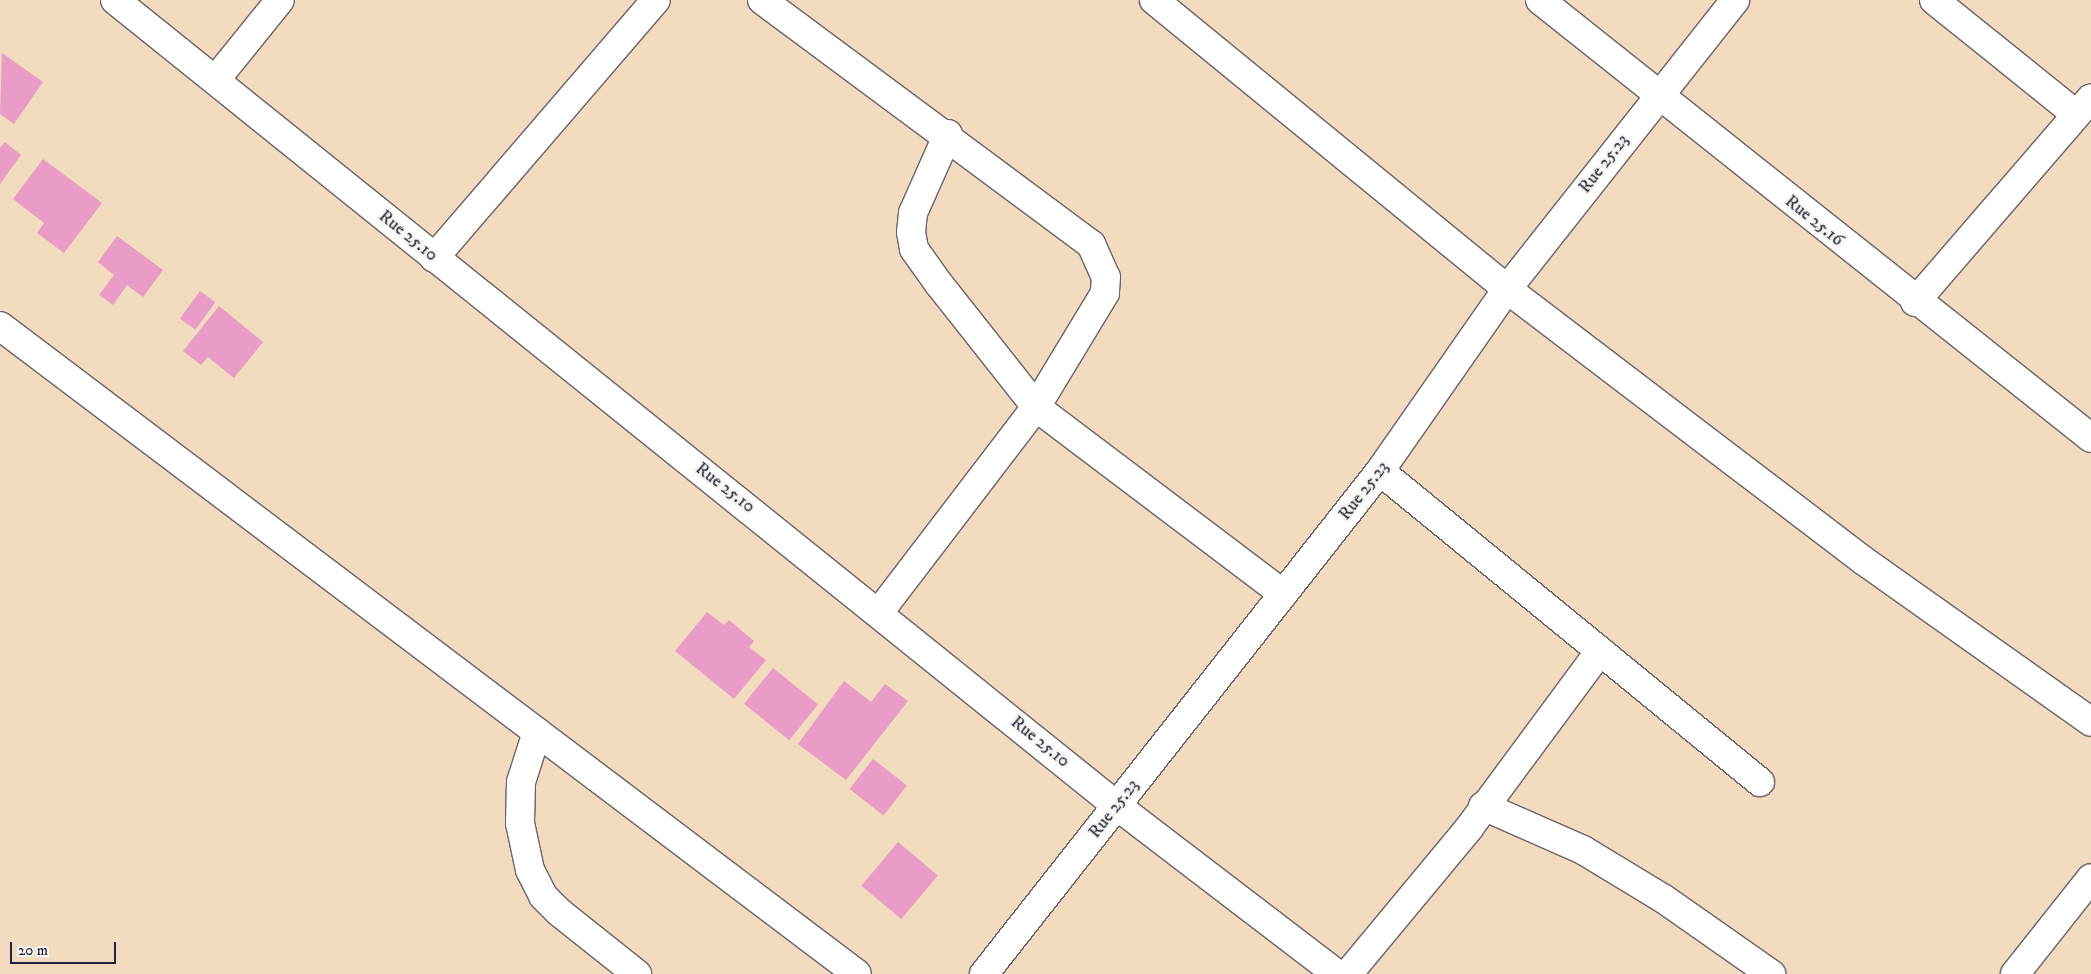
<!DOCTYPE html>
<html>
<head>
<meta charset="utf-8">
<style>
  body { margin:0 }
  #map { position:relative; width:2091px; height:974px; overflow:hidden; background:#f3dbbf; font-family:"IM FELL DW Pica",serif }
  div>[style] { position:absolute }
  .building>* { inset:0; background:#e99cc5; transform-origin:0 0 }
  .roads { filter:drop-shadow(1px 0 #6b6369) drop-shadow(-1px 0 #6b6369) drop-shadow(0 1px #6b6369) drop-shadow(0 -1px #6b6369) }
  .minor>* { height:28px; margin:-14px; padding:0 14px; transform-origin:14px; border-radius:14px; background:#fff }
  span { translate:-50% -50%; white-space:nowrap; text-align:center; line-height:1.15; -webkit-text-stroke:5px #f6f6f2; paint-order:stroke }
  .street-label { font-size:18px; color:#22223b }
  .scale { position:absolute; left:10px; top:942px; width:106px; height:22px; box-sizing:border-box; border:2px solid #22223b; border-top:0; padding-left:6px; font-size:15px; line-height:18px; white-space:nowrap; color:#22223b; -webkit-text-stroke:4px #f6f6f2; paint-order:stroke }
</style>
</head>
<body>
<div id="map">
  <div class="building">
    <div style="clip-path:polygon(2px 53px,43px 82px,14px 124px,0 114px)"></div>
    <div style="clip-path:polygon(5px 142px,21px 155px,0 184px,0 148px)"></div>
    <div style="clip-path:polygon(43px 159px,102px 203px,64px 253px,37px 233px,44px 223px,13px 199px)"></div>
    <div style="clip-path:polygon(117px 236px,163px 270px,143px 297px,127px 285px,113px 305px,99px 295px,114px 275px,98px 262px)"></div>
    <div style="left:200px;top:291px;width:19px;height:34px;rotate:36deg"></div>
    <div style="clip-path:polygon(219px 306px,263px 342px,234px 378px,208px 357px,201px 365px,183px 351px)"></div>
    <div style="clip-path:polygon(707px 612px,724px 625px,729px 620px,754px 641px,749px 647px,766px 660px,734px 699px,675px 651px)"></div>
    <div style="left:773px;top:668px;width:58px;height:46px;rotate:39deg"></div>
    <div style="clip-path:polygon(844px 681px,871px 702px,885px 684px,908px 701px,846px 780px,798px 744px)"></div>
    <div style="left:873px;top:759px;width:43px;height:38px;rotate:38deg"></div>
    <div style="left:898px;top:842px;width:52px;height:57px;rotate:40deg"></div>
  </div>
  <div class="roads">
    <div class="minor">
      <div style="left:115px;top:0;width:1286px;rotate:38.81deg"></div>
      <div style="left:1117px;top:806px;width:277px;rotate:37.4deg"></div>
      <div style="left:762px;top:0;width:410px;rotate:36.6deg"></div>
      <div style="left:1091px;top:244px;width:36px;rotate:66deg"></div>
      <div style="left:1106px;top:277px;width:16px;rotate:94deg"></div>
      <div style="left:1105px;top:293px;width:133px;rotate:121.2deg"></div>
      <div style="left:1036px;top:407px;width:257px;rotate:127.4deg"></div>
      <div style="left:1154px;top:0;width:456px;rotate:39.3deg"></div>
      <div style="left:1507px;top:289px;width:449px;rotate:37.3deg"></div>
      <div style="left:1864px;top:561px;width:278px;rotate:35.3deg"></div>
      <div style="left:1540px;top:0;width:704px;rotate:38.48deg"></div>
      <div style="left:1934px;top:0;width:182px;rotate:38.8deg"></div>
      <div style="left:217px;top:78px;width:100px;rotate:-51.1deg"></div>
      <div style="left:948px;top:134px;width:86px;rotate:113.9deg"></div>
      <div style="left:913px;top:213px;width:19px;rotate:96deg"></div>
      <div style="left:911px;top:232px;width:17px;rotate:80deg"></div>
      <div style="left:914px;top:249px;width:43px;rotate:54.5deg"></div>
      <div style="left:939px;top:284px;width:157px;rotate:51.7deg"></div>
      <div style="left:1036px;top:407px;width:310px;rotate:37.1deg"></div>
      <div style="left:434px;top:258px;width:340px;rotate:-49.3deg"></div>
      <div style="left:1915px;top:302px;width:269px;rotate:-49.2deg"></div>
      <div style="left:0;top:326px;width:1074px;rotate:37.09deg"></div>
      <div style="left:1380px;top:471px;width:491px;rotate:39.3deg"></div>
      <div style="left:537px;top:732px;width:52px;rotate:107.7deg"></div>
      <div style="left:521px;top:782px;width:41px;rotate:91.4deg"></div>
      <div style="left:520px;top:823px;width:48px;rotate:78deg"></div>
      <div style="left:530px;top:870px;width:29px;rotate:63deg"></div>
      <div style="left:543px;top:896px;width:23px;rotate:45deg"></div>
      <div style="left:559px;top:912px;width:100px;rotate:38.5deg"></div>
      <div style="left:1483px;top:806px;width:109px;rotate:23.7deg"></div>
      <div style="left:1583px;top:850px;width:95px;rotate:31.2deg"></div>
      <div style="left:1664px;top:899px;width:131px;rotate:35deg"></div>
      <div style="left:984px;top:974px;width:640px;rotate:-51.79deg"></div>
      <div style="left:1380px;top:471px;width:222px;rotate:-55.1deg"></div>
      <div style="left:1507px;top:289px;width:368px;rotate:-51.7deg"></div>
      <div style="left:1348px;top:974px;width:190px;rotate:-50.3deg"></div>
      <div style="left:1469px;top:828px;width:220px;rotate:-53.5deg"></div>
      <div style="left:2015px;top:974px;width:122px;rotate:-51.6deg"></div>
    </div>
  </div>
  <div class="street-label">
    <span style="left:1604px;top:164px;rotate:-52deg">Rue 25.23</span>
    <span style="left:1814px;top:221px;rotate:39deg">Rue 25.16</span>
    <span style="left:408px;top:236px;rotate:39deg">Rue 25.10</span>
    <span style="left:725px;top:488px;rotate:38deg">Rue 25.10</span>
    <span style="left:1364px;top:491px;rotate:-52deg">Rue 25.23</span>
    <span style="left:1040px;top:742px;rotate:39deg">Rue 25.10</span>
    <span style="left:1114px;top:809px;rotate:-52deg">Rue 25.23</span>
  </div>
  <div class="scale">20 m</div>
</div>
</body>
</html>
